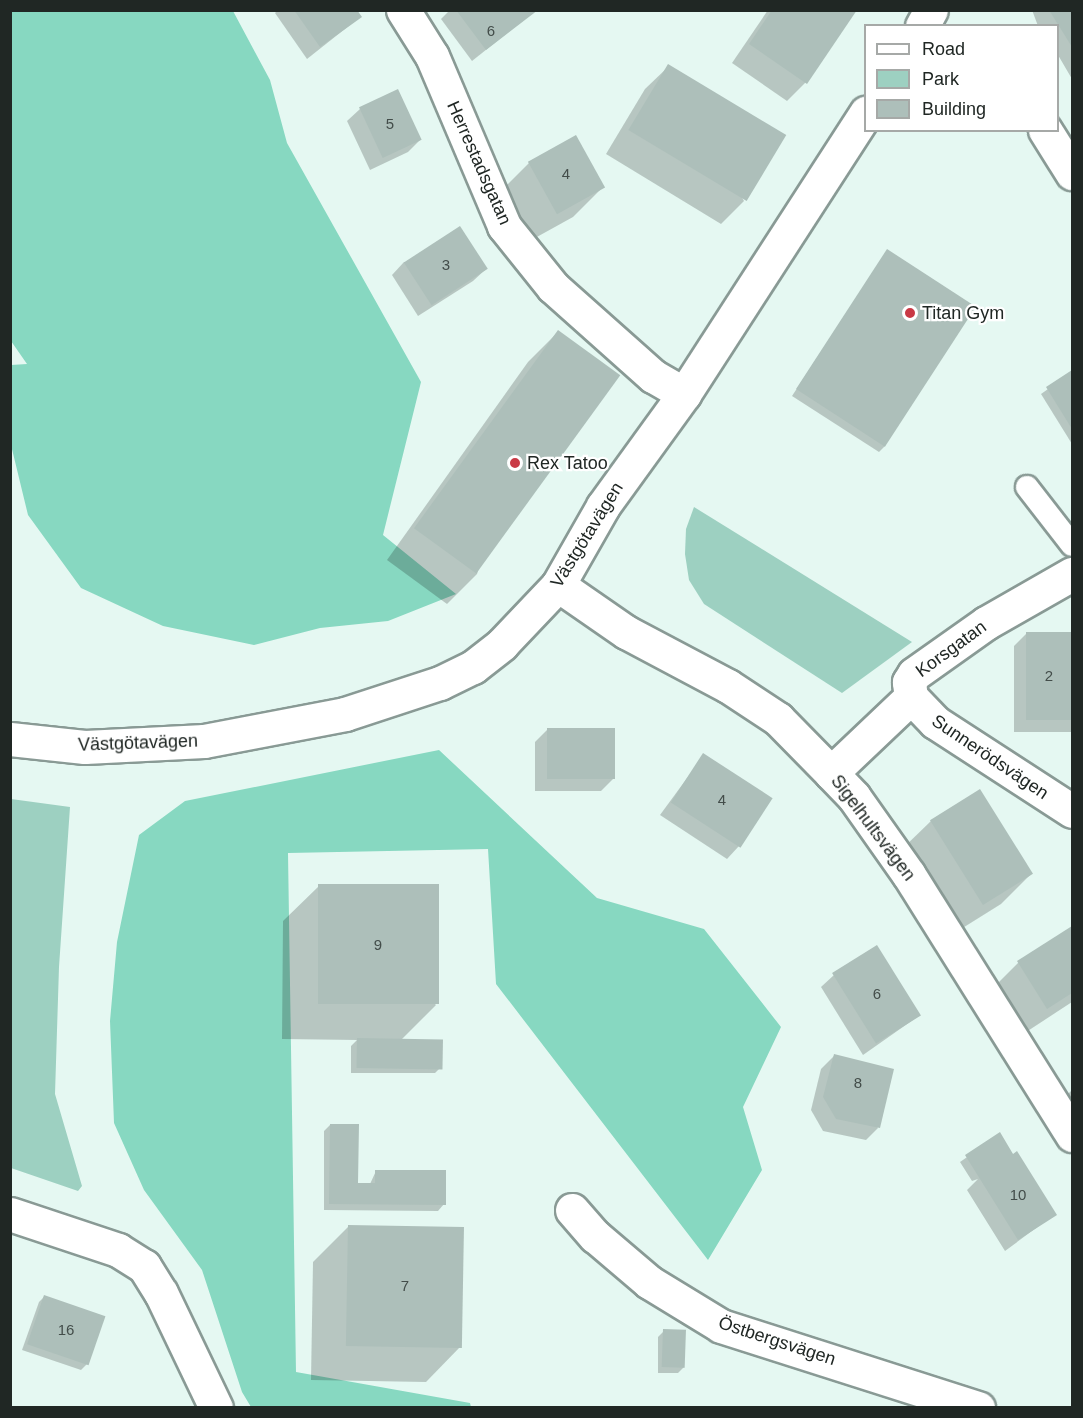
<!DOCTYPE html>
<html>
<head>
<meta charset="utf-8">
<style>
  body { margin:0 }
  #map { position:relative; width:1083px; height:1418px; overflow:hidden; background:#e5f8f2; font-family:Helvetica,sans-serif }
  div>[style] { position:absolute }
  .green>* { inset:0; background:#9dd0c1 }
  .forest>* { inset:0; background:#87d8c1 }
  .shadow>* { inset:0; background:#0003 }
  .building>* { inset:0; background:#adbfba; transform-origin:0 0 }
  .roads { filter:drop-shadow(2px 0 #899a95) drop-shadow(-2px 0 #899a95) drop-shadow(0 2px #899a95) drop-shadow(0 -2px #899a95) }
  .service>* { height:22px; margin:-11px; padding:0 11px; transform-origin:11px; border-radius:11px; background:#fff }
  .minor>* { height:33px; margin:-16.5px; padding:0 16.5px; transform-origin:16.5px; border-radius:16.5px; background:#fff }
  .tertiary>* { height:33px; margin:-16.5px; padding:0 16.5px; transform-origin:16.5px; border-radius:16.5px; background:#fff }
  .dots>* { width:16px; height:16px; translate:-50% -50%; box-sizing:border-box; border:3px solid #fff; border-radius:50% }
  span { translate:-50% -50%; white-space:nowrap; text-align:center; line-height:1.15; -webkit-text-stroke:4.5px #fff; paint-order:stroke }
  .number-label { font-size:15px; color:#434d4a }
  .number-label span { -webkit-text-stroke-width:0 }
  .street-label { font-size:18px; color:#202724 }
  .poi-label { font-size:18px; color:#202724 }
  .left { translate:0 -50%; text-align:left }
  .frame { position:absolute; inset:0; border:12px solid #202724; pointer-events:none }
  .legend { position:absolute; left:864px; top:24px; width:195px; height:108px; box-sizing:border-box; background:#fff; border:2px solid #a6a9a7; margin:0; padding:8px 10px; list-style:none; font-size:18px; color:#202724 }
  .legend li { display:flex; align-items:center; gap:12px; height:30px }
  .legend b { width:30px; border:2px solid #a6a9a7 }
</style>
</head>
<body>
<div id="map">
  <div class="green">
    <div style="clip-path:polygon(694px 507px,912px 642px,842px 693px,704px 604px,689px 580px,685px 554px,686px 529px)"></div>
    <div style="clip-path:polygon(11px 799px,70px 807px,59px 967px,55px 1094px,82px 1186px,78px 1191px,11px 1168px)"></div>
  </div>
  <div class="forest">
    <div style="clip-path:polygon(11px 10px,233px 11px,270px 80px,287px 143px,421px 382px,383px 535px,456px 594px,388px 621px,320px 628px,254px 645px,163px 626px,81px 588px,28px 515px,11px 445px,11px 365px,27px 364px,11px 341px)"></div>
    <div style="clip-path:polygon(439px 750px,597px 898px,704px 929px,781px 1027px,743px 1107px,762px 1170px,708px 1260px,496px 984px,488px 849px,288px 853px,296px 1372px,470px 1403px,471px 1407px,251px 1407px,242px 1392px,202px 1270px,144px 1190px,114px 1123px,110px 1021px,117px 942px,139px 835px,185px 801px)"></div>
  </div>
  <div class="shadow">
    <div style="clip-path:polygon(278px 10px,356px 10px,360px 17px,307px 59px,275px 13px)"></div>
    <div style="clip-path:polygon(450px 10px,534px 10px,535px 11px,472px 61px,441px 19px)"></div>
    <div style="clip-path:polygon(768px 10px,855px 10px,805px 83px,787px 101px,732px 63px)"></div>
    <div style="clip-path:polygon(1032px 10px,1072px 10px,1072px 79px,1058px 55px,1058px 26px,1038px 26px)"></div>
    <div style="clip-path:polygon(669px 66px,744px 201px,721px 224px,606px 154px,645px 89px)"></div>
    <div style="clip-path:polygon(360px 109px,420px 140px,408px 152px,370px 170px,347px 121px)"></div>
    <div style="clip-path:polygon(529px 163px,603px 187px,573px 217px,526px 243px,499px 193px)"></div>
    <div style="clip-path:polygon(887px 251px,885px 446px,879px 452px,792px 396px)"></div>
    <div style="clip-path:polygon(404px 262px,486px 269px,473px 281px,418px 316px,392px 275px)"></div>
    <div style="clip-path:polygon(558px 332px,477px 574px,447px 604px,387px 560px,528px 362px)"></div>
    <div style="clip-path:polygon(1072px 372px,1072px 444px,1041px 394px)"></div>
    <div style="clip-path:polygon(1027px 633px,1072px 633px,1072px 732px,1014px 732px,1014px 646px)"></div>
    <div style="clip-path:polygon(548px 729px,613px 779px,601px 791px,535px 791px,535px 742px)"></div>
    <div style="clip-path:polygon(704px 755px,739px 846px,727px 859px,660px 815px)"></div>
    <div style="clip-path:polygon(979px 791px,1031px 874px,1001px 904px,953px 934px,900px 851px,931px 821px)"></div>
    <div style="clip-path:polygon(319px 886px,436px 1005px,401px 1040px,441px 1067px,435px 1073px,351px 1073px,351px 1046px,357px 1040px,282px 1039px,283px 921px)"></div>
    <div style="clip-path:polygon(1072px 928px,1072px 1002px,1017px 1038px,988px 993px,1018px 963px)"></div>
    <div style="clip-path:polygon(834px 975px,920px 1015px,863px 1055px,821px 987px)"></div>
    <div style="clip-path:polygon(834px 1056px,878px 1128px,866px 1140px,823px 1131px,811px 1110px,821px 1069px)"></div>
    <div style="clip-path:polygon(1072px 1090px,1072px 1128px,1055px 1107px)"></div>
    <div style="clip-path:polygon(330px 1125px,357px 1184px,370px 1184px,376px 1171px,444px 1204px,438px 1211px,324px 1210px,324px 1131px)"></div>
    <div style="clip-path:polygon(999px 1135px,1055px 1214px,1005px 1251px,967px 1190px,978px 1179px,972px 1181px,960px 1162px)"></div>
    <div style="clip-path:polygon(349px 1226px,461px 1346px,426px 1382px,311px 1380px,313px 1262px)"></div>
    <div style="clip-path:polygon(45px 1296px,87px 1364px,81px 1370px,22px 1350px,39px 1302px)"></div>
    <div style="clip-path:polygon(664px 1331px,684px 1367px,678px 1373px,658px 1373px,658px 1337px)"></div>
  </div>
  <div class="building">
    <div style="clip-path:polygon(294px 10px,357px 10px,362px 17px,320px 47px)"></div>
    <div style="clip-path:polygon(456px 10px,538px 10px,486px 50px)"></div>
    <div style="clip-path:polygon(772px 10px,857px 10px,807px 84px,749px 44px)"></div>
    <div style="clip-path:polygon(1049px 10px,1072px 10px,1072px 47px)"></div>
    <div style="left:668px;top:64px;width:138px;height:77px;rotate:31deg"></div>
    <div style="left:398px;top:89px;width:56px;height:43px;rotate:65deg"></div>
    <div style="left:576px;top:135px;width:60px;height:55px;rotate:61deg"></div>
    <div style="left:460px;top:226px;width:51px;height:67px;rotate:57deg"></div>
    <div style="left:887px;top:249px;width:106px;height:167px;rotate:33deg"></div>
    <div style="left:558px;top:330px;width:77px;height:245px;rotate:36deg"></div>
    <div style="clip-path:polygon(1072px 370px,1072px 429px,1046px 387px)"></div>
    <div style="left:1026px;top:632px;width:46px;height:88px"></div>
    <div style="left:547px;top:728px;width:68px;height:51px"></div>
    <div style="left:703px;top:753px;width:83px;height:59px;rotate:33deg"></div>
    <div style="left:980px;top:789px;width:100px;height:59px;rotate:58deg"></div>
    <div style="left:318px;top:884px;width:121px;height:120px"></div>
    <div style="clip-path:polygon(1072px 926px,1072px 993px,1047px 1009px,1017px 961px)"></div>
    <div style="left:877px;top:945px;width:83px;height:53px;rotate:58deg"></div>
    <div style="left:357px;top:1038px;width:86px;height:30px;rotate:1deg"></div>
    <div style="clip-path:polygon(834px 1054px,894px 1069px,880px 1128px,836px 1119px,823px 1097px)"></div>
    <div style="clip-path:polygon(330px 1124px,359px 1124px,358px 1183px,375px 1183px,375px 1170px,446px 1170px,446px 1205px,329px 1204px)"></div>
    <div style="clip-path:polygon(1000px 1132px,1013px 1154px,1017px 1151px,1057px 1215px,1018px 1240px,965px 1155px)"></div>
    <div style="left:348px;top:1225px;width:116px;height:121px;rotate:1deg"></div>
    <div style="left:44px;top:1295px;width:65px;height:52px;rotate:19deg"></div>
    <div style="left:663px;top:1329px;width:23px;height:38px;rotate:2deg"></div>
  </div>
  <div class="roads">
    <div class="service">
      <div style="left:1027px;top:487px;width:73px;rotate:52.2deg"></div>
    </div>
    <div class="minor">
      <div style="left:403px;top:10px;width:54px;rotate:57.8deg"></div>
      <div style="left:432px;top:56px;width:185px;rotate:67deg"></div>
      <div style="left:504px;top:226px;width:78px;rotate:51.2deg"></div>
      <div style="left:553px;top:287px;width:134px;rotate:41.7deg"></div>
      <div style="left:653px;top:376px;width:36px;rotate:30deg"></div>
      <div style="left:1045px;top:130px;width:51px;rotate:57.9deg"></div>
      <div style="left:911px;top:697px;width:35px;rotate:46deg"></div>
      <div style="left:935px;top:722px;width:163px;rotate:33deg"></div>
      <div style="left:831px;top:773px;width:110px;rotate:-43.5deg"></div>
      <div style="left:911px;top:697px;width:15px;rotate:-98deg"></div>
      <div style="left:909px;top:682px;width:9px;rotate:-58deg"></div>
      <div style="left:914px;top:674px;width:88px;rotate:-35.3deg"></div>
      <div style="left:986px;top:623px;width:99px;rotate:-29.7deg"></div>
      <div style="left:572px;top:1210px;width:35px;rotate:49deg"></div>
      <div style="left:595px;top:1236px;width:71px;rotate:40.4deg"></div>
      <div style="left:649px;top:1282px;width:84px;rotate:31.4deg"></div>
      <div style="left:721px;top:1326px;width:270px;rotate:17.7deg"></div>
      <div style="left:10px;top:1214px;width:114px;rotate:18.4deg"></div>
      <div style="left:118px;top:1250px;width:31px;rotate:32deg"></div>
      <div style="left:144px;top:1266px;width:32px;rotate:58deg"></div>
      <div style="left:161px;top:1293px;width:127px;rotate:64.4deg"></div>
    </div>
    <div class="tertiary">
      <div style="left:922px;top:26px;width:18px;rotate:-61deg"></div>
      <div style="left:558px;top:585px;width:83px;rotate:34.7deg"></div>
      <div style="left:626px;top:632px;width:115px;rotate:27.9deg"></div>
      <div style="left:728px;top:686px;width:60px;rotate:33.4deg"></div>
      <div style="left:778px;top:719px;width:76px;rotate:45.5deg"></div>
      <div style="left:831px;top:773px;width:33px;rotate:46deg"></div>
      <div style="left:854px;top:797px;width:95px;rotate:54.8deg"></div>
      <div style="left:909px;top:875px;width:307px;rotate:57.9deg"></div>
      <div style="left:10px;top:739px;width:75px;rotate:6.1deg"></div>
      <div style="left:85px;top:747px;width:119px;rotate:-2.9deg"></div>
      <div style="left:204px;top:741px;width:144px;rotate:-10.8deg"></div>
      <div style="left:345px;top:714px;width:100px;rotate:-18.1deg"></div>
      <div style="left:440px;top:683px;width:37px;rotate:-26deg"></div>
      <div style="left:473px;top:667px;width:37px;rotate:-38deg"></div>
      <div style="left:502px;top:644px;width:81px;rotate:-46.5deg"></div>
      <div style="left:558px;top:585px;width:91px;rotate:-60.3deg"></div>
      <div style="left:603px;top:506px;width:138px;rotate:-54.1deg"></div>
      <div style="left:684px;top:394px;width:335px;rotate:-57.1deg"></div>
    </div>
  </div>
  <div class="dots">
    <div style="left:910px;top:313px;background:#c93945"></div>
    <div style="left:515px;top:463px;background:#c93945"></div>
  </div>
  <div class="number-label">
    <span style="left:491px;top:31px">6</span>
    <span style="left:390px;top:124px">5</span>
    <span style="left:566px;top:174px">4</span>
    <span style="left:446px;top:265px">3</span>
    <span style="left:1049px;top:676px">2</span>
    <span style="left:722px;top:800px">4</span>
    <span style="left:378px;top:945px">9</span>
    <span style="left:877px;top:994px">6</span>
    <span style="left:858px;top:1083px">8</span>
    <span style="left:1018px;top:1195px">10</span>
    <span style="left:405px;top:1286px">7</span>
    <span style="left:66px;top:1330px">16</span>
  </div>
  <div class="street-label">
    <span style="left:479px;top:163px;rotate:66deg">Herrestadsgatan</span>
    <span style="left:587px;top:535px;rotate:-58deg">Västgötavägen</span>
    <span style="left:951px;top:649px;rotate:-36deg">Korsgatan</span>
    <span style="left:138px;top:743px;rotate:-2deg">Västgötavägen</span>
    <span style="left:990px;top:757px;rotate:34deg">Sunnerödsvägen</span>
    <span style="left:873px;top:828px;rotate:53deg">Sigelhultsvägen</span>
    <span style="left:777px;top:1341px;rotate:18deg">Östbergsvägen</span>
  </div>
  <div class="poi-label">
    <span class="left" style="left:922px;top:313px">Titan Gym</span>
    <span class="left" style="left:527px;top:463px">Rex Tatoo</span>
  </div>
  <div class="frame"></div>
  <ul class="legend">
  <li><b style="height:8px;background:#fff"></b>Road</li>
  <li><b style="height:16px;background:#9dd0c1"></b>Park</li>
  <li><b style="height:16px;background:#adbfba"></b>Building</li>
  </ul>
</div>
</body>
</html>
